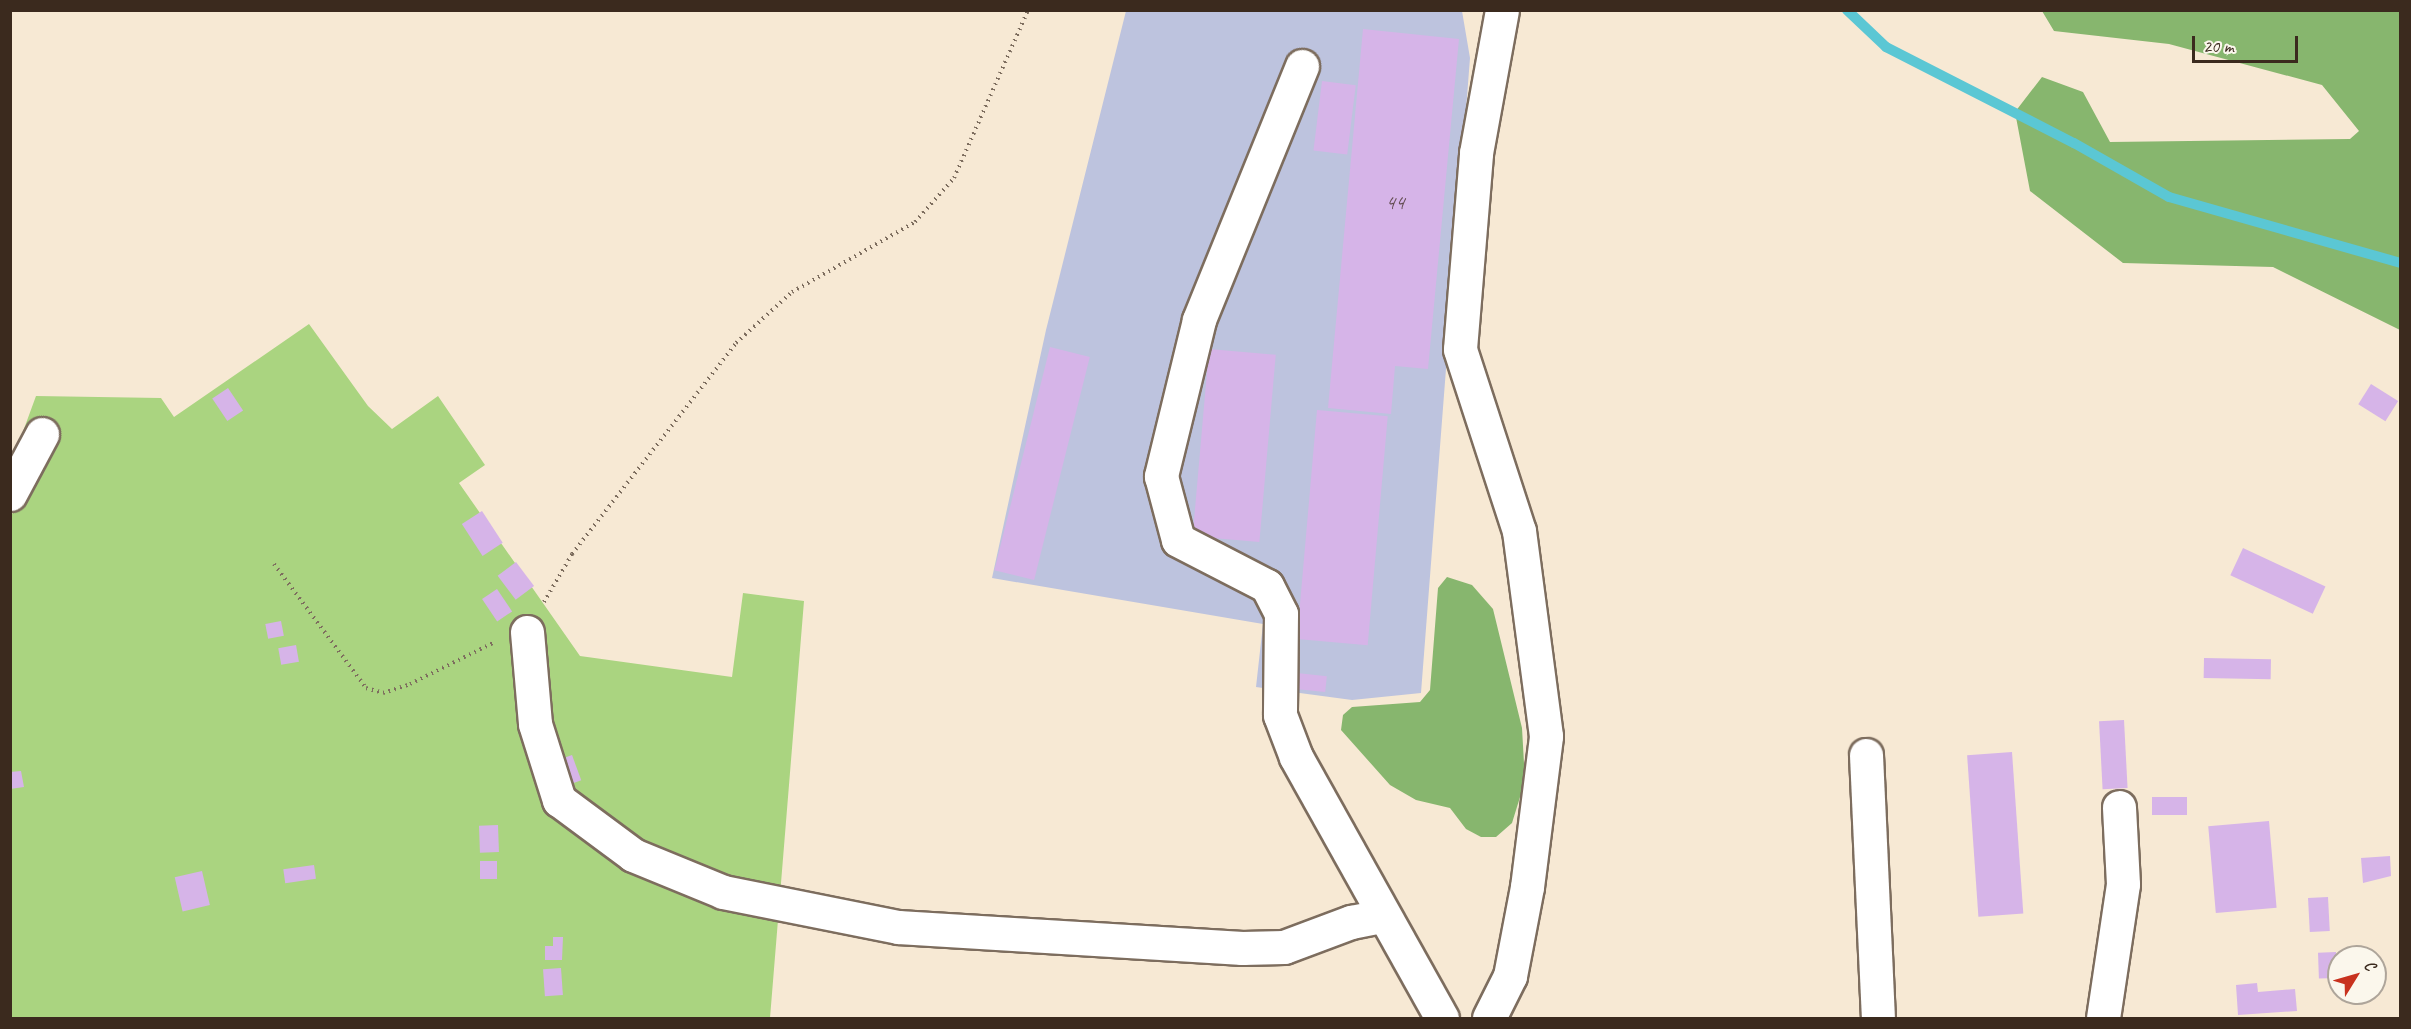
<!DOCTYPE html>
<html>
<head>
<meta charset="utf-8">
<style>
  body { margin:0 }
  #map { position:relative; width:2411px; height:1029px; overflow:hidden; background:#f7e9d4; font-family:Caveat,sans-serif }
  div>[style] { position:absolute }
  .industrial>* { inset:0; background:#bdc3de }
  .green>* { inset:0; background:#aad480 }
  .forest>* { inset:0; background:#87b66e }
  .stream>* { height:10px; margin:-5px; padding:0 5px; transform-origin:5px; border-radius:5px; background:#5bc7d4 }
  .building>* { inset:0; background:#d6b4e8; transform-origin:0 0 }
  .path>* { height:4px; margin-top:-2px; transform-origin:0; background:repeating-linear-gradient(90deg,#7d6d5e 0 1.5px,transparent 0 6px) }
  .roads { filter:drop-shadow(2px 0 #7d6d5e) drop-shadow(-2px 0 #7d6d5e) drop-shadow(0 2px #7d6d5e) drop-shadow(0 -2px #7d6d5e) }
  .minor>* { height:33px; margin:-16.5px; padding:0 16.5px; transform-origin:16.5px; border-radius:16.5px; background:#fff }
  span { translate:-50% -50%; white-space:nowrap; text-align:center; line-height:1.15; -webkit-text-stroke:4.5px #fbf7ec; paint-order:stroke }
  .number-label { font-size:21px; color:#624c50 }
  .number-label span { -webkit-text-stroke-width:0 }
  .frame { position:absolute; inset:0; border:12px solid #3b2a1e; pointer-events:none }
  .north { position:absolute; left:2327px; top:945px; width:60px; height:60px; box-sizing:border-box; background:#fbf7ec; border:2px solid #aea59a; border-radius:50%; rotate:53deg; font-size:16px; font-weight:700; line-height:24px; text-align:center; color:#3b2a1e }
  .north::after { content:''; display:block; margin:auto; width:21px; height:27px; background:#c8321e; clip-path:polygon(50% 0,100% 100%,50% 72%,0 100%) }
  .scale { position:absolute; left:2192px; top:36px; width:106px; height:27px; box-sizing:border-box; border:3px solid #3b2a1e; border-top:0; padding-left:8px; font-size:18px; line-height:21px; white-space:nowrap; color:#3b2a1e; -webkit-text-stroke:4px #fbf7ec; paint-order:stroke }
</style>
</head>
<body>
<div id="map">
  <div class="industrial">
    <div style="clip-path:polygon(1126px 11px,1462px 11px,1470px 58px,1421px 693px,1352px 700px,1256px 687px,1263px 624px,992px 578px,1046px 330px)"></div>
  </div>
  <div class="green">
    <div style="clip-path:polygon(309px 324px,368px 406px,392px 429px,438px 396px,485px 465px,459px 483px,580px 656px,732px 677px,743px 593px,804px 601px,770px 1018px,11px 1018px,10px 518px,22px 495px,10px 467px,36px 396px,161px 398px,174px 417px)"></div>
  </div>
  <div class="forest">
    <div style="clip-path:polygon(2042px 11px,2400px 11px,2400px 330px,2273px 267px,2123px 263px,2030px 191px,2015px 112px,2042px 77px,2083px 92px,2110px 142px,2350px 139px,2359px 131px,2322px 85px,2169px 44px,2054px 31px)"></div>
    <div style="clip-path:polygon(1447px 577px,1472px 585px,1493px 609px,1522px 728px,1525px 781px,1512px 823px,1496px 837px,1481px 837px,1466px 829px,1450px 808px,1416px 800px,1390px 785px,1341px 730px,1343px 715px,1352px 707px,1420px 702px,1430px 690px,1438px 588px)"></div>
  </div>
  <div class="stream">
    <div style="left:1847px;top:10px;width:54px;rotate:43.5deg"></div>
    <div style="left:1886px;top:47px;width:211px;rotate:27.1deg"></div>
    <div style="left:2074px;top:143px;width:109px;rotate:29.6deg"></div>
    <div style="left:2169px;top:197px;width:240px;rotate:15.9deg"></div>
  </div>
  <div class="building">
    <div style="clip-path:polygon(1363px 29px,1459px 39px,1428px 369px,1395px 366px,1391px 414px,1328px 408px)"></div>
    <div style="left:1322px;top:81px;width:34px;height:70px;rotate:7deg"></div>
    <div style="left:1050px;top:347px;width:41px;height:230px;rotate:14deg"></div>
    <div style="left:1209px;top:349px;width:67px;height:188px;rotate:5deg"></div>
    <div style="left:2371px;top:384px;width:32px;height:24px;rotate:32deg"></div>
    <div style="left:228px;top:388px;width:27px;height:19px;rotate:56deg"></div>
    <div style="left:1317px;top:410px;width:71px;height:230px;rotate:5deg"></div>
    <div style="left:482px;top:511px;width:38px;height:24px;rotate:57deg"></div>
    <div style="left:2243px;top:548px;width:91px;height:30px;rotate:25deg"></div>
    <div style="left:516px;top:562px;width:30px;height:23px;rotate:53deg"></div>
    <div style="left:497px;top:589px;width:27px;height:18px;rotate:56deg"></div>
    <div style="left:281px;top:621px;width:15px;height:16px;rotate:79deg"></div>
    <div style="left:296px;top:645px;width:17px;height:18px;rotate:80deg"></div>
    <div style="left:2204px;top:658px;width:67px;height:20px;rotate:1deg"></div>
    <div style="left:1297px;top:673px;width:30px;height:16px;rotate:6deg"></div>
    <div style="left:2124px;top:720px;width:68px;height:25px;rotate:87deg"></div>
    <div style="left:2012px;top:752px;width:162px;height:45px;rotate:86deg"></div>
    <div style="left:572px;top:755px;width:27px;height:19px;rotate:70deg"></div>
    <div style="clip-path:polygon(21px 771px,24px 787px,10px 789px,10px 772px)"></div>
    <div style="left:2152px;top:797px;width:35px;height:18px"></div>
    <div style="left:2269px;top:821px;width:87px;height:61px;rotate:85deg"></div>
    <div style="left:498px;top:825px;width:27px;height:19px;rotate:88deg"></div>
    <div style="clip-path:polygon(2390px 856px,2391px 876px,2363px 883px,2361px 858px)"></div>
    <div style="left:480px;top:861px;width:17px;height:18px"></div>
    <div style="left:314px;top:865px;width:14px;height:31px;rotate:82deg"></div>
    <div style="left:202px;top:871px;width:35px;height:28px;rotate:77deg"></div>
    <div style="left:2328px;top:897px;width:34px;height:20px;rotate:87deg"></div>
    <div style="clip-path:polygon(553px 937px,563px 937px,562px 960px,545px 960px,545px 946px,553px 946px)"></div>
    <div style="left:2336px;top:952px;width:26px;height:18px;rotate:88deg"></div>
    <div style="left:561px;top:968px;width:27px;height:18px;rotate:86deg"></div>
    <div style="clip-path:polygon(2257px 983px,2258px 992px,2295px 989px,2297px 1011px,2238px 1015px,2236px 985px)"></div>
  </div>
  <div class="path">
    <div style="left:274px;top:564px;width:154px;rotate:53.4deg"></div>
    <div style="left:366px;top:688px;width:18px;rotate:16deg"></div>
    <div style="left:383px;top:693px;width:28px;rotate:-18deg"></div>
    <div style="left:410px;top:684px;width:93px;rotate:-26.3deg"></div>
    <div style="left:544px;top:602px;width:56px;rotate:-59.7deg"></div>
    <div style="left:572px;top:554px;width:267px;rotate:-52.1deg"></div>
    <div style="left:736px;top:343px;width:76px;rotate:-42.3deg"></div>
    <div style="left:792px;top:292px;width:142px;rotate:-29.6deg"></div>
    <div style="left:915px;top:222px;width:59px;rotate:-48.4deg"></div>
    <div style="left:954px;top:178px;width:184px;rotate:-66.2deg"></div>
  </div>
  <div class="roads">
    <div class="minor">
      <div style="left:1302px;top:66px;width:274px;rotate:112.1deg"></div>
      <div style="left:1199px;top:320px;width:161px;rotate:103.7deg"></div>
      <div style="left:1161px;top:476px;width:66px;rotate:75.1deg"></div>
      <div style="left:1178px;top:540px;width:100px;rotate:27.3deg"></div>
      <div style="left:1267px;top:586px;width:31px;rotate:63deg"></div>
      <div style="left:1281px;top:614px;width:101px;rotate:90.6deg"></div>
      <div style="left:1280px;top:715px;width:45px;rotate:69.1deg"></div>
      <div style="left:1296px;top:757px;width:299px;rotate:60.8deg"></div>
      <div style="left:10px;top:494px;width:68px;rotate:-61.9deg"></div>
      <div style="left:527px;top:632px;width:92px;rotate:85deg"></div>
      <div style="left:535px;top:724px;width:80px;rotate:72.5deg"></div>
      <div style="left:559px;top:800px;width:92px;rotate:36.6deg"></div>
      <div style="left:633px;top:855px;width:97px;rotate:22.3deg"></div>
      <div style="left:723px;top:892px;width:178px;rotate:11.3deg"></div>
      <div style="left:898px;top:927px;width:345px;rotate:3.5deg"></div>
      <div style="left:1242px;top:948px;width:42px;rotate:-1.4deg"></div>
      <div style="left:1284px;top:947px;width:72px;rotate:-20.5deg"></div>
      <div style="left:1351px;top:922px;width:32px;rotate:-11deg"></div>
      <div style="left:1866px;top:755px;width:263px;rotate:87.4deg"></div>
      <div style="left:1489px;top:1018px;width:47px;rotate:-63.4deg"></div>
      <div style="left:1510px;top:976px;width:91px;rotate:-79.2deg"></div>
      <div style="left:1527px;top:887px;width:152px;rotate:-82.8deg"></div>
      <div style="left:1546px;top:736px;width:207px;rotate:-97.5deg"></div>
      <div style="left:1519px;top:531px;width:191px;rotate:-108deg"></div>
      <div style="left:1460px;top:349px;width:197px;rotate:-85.3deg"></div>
      <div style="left:1476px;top:153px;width:145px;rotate:-79.7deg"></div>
      <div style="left:2103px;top:1018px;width:135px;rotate:-81.5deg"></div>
      <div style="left:2123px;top:884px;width:77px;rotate:-93deg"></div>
    </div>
  </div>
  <div class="number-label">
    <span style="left:1395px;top:202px">44</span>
  </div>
  <div class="frame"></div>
  <div class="north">С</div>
  <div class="scale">20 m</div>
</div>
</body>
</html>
